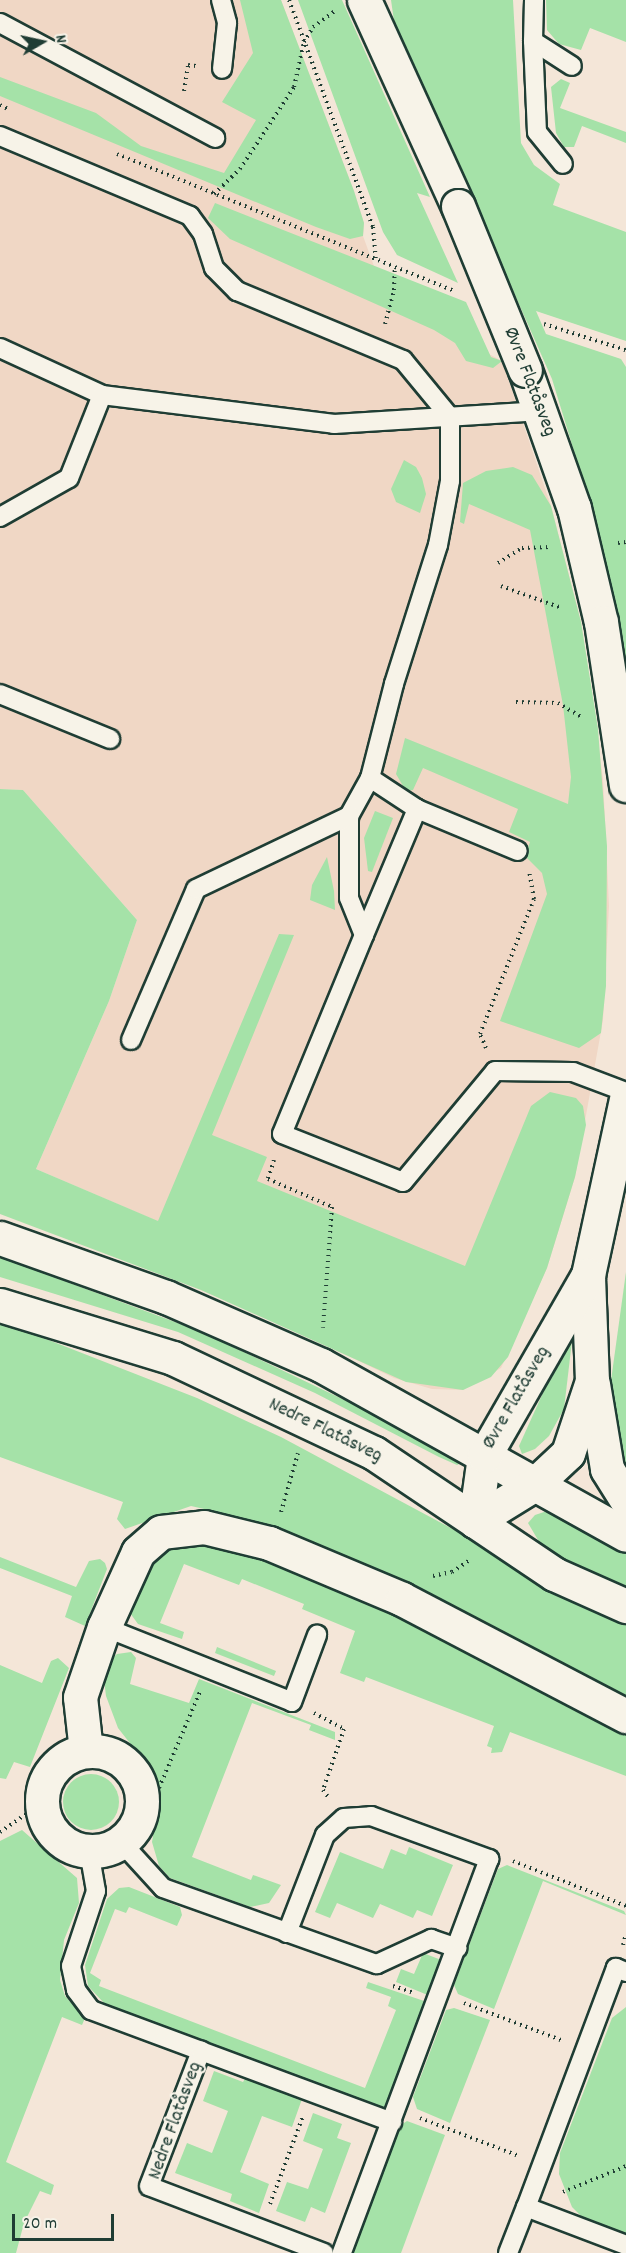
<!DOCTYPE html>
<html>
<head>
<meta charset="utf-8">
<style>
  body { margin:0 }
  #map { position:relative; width:626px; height:2253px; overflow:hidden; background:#f4e6d8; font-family:Dekko,sans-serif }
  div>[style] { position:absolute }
  .built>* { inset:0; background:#f0d7c5 }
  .green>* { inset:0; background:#a5e2a8 }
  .round { border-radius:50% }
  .path>* { height:4px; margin-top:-2px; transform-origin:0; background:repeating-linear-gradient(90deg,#1f3d34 0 1.5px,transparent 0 6px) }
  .roads { filter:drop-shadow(2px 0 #1f3d34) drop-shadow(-2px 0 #1f3d34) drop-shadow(0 2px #1f3d34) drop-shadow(0 -2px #1f3d34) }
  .service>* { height:18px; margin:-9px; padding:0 9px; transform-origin:9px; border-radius:9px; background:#f7f3e8 }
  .minor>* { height:33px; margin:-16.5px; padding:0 16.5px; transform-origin:16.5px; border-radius:16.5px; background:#f7f3e8 }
  .minor>.ring { margin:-16.5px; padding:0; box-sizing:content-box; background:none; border:33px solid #f7f3e8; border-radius:50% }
  .tertiary>* { height:33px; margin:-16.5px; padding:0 16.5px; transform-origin:16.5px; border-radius:16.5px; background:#f7f3e8 }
  .bridges { filter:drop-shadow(2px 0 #1f3d34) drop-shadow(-2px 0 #1f3d34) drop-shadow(0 2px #1f3d34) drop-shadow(0 -2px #1f3d34) }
  .tertiary-bridge>* { height:33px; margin:-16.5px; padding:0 16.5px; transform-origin:16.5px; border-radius:16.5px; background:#f7f3e8 }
  span { translate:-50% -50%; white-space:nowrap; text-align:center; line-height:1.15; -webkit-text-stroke:4.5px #f7f3e8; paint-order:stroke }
  .street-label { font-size:20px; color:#1f3d34 }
  .north { position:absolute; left:12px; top:12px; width:60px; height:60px; -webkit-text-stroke:4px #f7f3e8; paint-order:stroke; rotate:81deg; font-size:16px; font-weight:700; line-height:24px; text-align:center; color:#1f3d34 }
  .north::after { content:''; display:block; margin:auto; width:21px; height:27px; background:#1f3d34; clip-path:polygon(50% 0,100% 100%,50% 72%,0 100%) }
  .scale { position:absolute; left:12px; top:2214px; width:102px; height:27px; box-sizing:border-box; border:3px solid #1f3d34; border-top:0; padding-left:8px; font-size:18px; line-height:21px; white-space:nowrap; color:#1f3d34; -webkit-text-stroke:4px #f7f3e8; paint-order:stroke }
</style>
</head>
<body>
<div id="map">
  <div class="built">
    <div style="clip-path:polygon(0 0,281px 0,354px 191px,364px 223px,363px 236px,386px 299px,502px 361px,551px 506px,581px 622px,603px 778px,609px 906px,603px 1020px,575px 1177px,547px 1268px,501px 1368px,463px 1390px,432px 1389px,394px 1378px,284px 1325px,139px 1264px,157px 1221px,36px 1169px,109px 1001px,137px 920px,23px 790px,0 789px)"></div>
  </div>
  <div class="green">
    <div style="clip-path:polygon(240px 0,281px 0,354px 191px,364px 223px,363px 236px,350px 239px,316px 227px,0 96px,0 77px,96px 113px,141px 146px,224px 173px,256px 120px,222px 102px,253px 53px)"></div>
    <div style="clip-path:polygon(298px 0,342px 0,430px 197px,417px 193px,458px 283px,397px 255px,383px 232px)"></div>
    <div style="clip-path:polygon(391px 0,513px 0,521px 143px,534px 165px,560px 184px,553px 205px,626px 232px,626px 341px,536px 311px,546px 334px,621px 359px,626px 367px,626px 660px,599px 533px,552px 379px,394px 21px)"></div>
    <div style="clip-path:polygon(546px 0,626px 0,626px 42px,590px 28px,581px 50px,559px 44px,547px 30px)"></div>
    <div style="clip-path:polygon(561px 79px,570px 83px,560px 108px,626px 132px,626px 143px,582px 126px,574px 147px,564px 147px,556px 133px,551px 87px)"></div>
    <div style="clip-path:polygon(215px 203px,466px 302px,491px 357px,502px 361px,493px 368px,466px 361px,455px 343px,434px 330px,230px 239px,208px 218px)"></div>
    <div style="clip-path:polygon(404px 460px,416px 467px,422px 478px,426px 494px,420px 513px,396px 502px,391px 489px)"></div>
    <div style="clip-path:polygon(513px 467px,532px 475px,551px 506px,581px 622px,598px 729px,607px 846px,606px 986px,601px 1033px,579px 1048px,500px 1021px,547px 894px,542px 873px,525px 856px,530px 842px,509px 832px,518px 809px,423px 768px,413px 790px,406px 791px,396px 774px,405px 738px,568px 804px,571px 777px,563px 705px,530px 530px,469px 504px,464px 524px,460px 522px,463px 483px,486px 471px)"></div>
    <div style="clip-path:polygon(0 789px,23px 790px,137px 920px,109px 1001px,36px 1169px,158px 1221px,279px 934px,294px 935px,212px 1135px,267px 1157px,257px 1181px,465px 1266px,531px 1106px,550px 1092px,576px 1098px,583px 1106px,586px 1125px,575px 1177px,547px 1268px,508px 1357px,491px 1377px,463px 1390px,406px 1382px,201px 1290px,0 1214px)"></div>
    <div style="clip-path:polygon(375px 811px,393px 818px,372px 872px,368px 871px,364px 838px)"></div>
    <div style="clip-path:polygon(327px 857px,334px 891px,335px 910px,310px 900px,312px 885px)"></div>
    <div style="clip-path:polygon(0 1257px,202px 1332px,382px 1418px,461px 1463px,457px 1465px,439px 1457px,315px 1393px,178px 1332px,0 1277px)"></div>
    <div style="clip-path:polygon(626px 1272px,626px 1479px,609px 1395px)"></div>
    <div style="clip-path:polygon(0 1321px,197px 1398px,281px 1437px,626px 1622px,626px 1699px,392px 1577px,309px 1542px,222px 1513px,191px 1506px,125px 1529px,117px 1519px,123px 1502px,0 1457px)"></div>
    <div style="clip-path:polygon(574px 1324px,564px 1409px,549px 1436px,535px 1449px,522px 1454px,519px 1446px)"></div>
    <div style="clip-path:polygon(550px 1510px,626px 1551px,626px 1596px,552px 1555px,541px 1545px,528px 1523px,535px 1515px)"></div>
    <div style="clip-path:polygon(215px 1540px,387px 1608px,626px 1733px,626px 1776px,510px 1732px,502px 1752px,491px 1753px,492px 1748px,487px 1746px,494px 1726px,366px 1677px,364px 1682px,340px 1673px,355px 1631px,302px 1609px,304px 1604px,242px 1579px,239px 1585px,184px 1564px,160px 1623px,184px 1632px,182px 1639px,138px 1624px,130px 1613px,129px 1600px,156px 1554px,175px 1545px)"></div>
    <div style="clip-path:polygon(0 1557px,76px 1587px,89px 1561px,100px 1559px,105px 1563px,107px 1569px,85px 1626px,65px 1617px,72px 1596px,0 1568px)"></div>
    <div style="clip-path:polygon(217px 1647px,276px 1671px,274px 1676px,215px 1653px)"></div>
    <div style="clip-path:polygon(131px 1652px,136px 1658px,130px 1684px,189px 1703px,199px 1679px,335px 1732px,335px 1740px,309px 1730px,311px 1725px,252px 1703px,192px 1857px,251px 1880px,253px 1875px,281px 1885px,269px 1903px,250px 1907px,170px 1878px,159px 1866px,152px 1842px,159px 1799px,156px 1785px,151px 1770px,118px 1728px,106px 1696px,104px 1680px,110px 1660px,117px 1654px)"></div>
    <div style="clip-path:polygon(58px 1658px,69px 1668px,30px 1767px,14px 1762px,6px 1779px,0 1778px,0 1665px,42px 1683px,51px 1661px)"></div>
    <div class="round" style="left:63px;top:1774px;width:56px;height:56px"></div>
    <div style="clip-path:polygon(22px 1830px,77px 1878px,79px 1903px,64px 1940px,60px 1980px,65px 1996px,85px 2018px,82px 2025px,62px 2017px,6px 2162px,54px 2185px,51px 2195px,40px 2191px,24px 2223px,16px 2253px,0 2253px,0 1841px)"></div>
    <div style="clip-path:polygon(409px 1847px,453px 1865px,432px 1916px,417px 1910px,413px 1918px,380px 1904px,373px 1918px,337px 1903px,330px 1918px,315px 1912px,340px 1852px,383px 1869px,391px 1849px,406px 1855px)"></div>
    <div style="clip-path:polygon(507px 1865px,624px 1911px,626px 1915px,543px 1881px,494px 2009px,458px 1994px,454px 1985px,498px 1869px)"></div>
    <div style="clip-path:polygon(129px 1887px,180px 1907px,182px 1915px,177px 1926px,129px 1907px,126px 1913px,115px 1909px,90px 1973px,101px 1980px,99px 1986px,365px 2088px,396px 2010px,388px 2006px,391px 1997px,366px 1988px,368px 1982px,430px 2003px,389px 2106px,382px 2108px,104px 2003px,88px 1986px,85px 1965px,107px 1899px,119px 1888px)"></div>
    <div style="clip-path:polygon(423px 1953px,444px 1961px,430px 1996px,396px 1982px,401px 1969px,414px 1974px)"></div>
    <div style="clip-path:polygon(626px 2007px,626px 2236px,582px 2217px,572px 2207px,559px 2174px,560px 2153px,612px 2018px)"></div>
    <div style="clip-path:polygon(454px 2008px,490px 2020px,450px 2123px,417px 2109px,413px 2097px,446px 2010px)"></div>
    <div style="clip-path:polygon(214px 2071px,243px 2082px,246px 2077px,302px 2099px,292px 2127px,262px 2116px,240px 2172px,269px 2184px,259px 2213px,230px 2201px,232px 2194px,175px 2173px,187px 2143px,212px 2153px,228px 2111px,203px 2101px)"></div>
    <div style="clip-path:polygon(313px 2113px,342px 2124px,337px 2138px,351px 2143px,325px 2213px,311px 2207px,305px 2222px,276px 2211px,287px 2182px,308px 2189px,323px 2149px,303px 2141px)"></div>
    <div style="clip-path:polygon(407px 2121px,445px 2135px,401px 2253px,353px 2253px,401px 2125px)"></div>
  </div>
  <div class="path">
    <div style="left:289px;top:0;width:242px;rotate:69.7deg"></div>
    <div style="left:373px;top:227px;width:32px;rotate:85deg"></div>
    <div style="left:184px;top:91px;width:26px;rotate:-81deg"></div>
    <div style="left:188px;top:65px;width:8px;rotate:7deg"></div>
    <div style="left:0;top:105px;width:9px;rotate:27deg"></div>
    <div style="left:117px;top:154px;width:365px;rotate:22.1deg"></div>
    <div style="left:214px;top:194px;width:36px;rotate:-44deg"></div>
    <div style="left:240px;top:169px;width:98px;rotate:-56.6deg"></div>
    <div style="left:294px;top:87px;width:46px;rotate:-77.5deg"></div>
    <div style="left:304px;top:42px;width:17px;rotate:-59deg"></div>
    <div style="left:313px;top:27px;width:26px;rotate:-36deg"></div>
    <div style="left:385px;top:324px;width:35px;rotate:-75deg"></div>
    <div style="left:394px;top:290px;width:23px;rotate:-88deg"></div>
    <div style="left:544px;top:324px;width:86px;rotate:17.6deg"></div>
    <div style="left:618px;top:543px;width:8px;rotate:-7deg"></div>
    <div style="left:498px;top:563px;width:28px;rotate:-32deg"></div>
    <div style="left:522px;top:548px;width:28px;rotate:-2deg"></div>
    <div style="left:501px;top:586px;width:65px;rotate:19.8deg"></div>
    <div style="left:516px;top:702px;width:42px;rotate:1.4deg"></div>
    <div style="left:558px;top:703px;width:27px;rotate:31deg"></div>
    <div style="left:486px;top:1048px;width:15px;rotate:-113deg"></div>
    <div style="left:480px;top:1034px;width:145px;rotate:-68.2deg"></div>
    <div style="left:534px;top:899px;width:27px;rotate:-100deg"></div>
    <div style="left:274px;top:1160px;width:20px;rotate:108deg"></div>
    <div style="left:268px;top:1179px;width:70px;rotate:23.6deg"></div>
    <div style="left:332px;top:1207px;width:121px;rotate:94.3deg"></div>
    <div style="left:281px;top:1512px;width:61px;rotate:-73.9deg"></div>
    <div style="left:433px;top:1576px;width:19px;rotate:-12deg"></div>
    <div style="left:452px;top:1572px;width:23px;rotate:-34deg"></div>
    <div style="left:314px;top:1713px;width:34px;rotate:28deg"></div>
    <div style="left:344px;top:1729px;width:65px;rotate:109deg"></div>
    <div style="left:323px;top:1790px;width:9px;rotate:54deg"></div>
    <div style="left:142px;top:1799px;width:20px;rotate:-33deg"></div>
    <div style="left:159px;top:1788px;width:104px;rotate:-66.9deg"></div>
    <div style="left:0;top:1832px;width:51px;rotate:-34.6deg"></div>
    <div style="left:513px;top:1861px;width:122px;rotate:21.7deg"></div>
    <div style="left:623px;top:1945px;width:11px;rotate:-75deg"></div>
    <div style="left:393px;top:1986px;width:20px;rotate:18deg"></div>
    <div style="left:464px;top:2003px;width:104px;rotate:20.9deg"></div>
    <div style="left:420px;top:2118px;width:106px;rotate:21deg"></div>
    <div style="left:563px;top:2192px;width:68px;rotate:-22.4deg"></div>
    <div style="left:270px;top:2204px;width:94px;rotate:-69.4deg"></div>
  </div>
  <div class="roads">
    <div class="service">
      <div style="left:221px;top:0;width:24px;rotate:75deg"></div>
      <div style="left:227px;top:23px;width:46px;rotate:96.2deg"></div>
      <div style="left:534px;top:0;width:41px;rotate:91.4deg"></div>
      <div style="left:533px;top:41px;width:46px;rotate:32.7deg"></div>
      <div style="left:0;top:23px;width:244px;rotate:28.1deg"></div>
      <div style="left:533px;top:41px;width:91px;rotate:87.5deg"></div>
      <div style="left:537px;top:132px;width:41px;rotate:50.9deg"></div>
      <div style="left:0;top:136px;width:206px;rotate:22.8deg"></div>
      <div style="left:190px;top:216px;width:22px;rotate:54deg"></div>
      <div style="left:203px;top:234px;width:36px;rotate:72deg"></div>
      <div style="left:214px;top:268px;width:33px;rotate:45deg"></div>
      <div style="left:237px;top:291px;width:180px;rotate:22.6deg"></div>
      <div style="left:403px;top:360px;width:74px;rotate:50.5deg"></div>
      <div style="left:450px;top:417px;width:64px;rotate:90deg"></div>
      <div style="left:450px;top:481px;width:65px;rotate:100.6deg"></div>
      <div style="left:438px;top:545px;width:146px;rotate:107.6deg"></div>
      <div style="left:394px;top:684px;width:97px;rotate:104.3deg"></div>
      <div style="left:370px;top:778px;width:43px;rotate:118.9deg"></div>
      <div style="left:349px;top:816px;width:82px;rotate:90deg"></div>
      <div style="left:349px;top:898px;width:40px;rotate:68deg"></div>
      <div style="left:364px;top:935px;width:215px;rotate:112.4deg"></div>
      <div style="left:282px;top:1134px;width:130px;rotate:21.6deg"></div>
      <div style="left:403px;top:1182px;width:144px;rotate:-50.3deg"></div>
      <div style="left:495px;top:1071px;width:78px;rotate:0.7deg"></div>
      <div style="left:573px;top:1072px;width:57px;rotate:20.7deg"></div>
      <div style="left:0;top:348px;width:112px;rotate:24.7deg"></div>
      <div style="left:102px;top:395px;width:234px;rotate:7.1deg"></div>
      <div style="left:334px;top:424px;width:208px;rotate:-3.6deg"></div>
      <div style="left:0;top:517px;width:79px;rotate:-29.5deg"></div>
      <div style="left:69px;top:478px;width:89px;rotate:-68.3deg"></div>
      <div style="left:0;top:694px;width:119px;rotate:22.2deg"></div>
      <div style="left:370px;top:778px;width:56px;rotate:33.4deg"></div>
      <div style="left:364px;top:935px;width:137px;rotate:-67.2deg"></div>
      <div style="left:417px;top:809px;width:109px;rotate:22.6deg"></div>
      <div style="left:131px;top:1040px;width:164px;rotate:-66.7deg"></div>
      <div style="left:196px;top:889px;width:170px;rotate:-25.5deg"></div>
      <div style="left:104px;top:1627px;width:202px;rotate:21.7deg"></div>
      <div style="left:292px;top:1702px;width:72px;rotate:-69.5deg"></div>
      <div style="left:121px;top:1842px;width:62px;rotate:47.6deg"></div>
      <div style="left:163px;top:1888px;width:227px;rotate:19.6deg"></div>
      <div style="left:377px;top:1964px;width:60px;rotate:-24.8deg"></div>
      <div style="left:431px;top:1939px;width:28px;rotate:19deg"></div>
      <div style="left:89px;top:1851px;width:41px;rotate:80.1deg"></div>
      <div style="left:96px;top:1891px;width:79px;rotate:108.4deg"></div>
      <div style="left:71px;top:1966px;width:25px;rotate:78deg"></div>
      <div style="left:76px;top:1990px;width:25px;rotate:53deg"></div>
      <div style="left:91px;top:2010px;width:117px;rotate:20.4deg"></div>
      <div style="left:287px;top:1933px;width:105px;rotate:-68.8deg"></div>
      <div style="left:325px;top:1835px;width:25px;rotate:-42deg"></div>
      <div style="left:344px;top:1818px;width:27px;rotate:-4deg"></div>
      <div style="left:371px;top:1816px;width:126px;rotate:20deg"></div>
      <div style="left:489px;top:1859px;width:421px;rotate:110.5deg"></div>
      <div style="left:626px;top:1972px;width:11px;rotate:-158deg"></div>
      <div style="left:616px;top:1968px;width:255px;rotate:110.6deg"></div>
      <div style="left:526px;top:2207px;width:107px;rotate:20.8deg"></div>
      <div style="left:324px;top:2253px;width:187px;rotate:-159.1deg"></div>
      <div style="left:149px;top:2186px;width:145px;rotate:-68.9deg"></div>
      <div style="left:201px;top:2051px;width:204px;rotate:20.4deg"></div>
      <div style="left:508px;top:2253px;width:49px;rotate:-68.6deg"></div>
    </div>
    <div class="minor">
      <div style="left:86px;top:1751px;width:54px;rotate:-96.3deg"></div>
      <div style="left:80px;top:1697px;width:74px;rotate:-71.1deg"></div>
      <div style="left:104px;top:1627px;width:82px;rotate:-65.6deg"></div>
      <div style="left:138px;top:1552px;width:30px;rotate:-41deg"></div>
      <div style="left:161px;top:1532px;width:43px;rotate:-6.6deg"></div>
      <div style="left:204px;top:1527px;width:67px;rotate:13.8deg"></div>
      <div style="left:269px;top:1543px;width:144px;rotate:22.8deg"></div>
      <div style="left:402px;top:1599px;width:253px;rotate:27.6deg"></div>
      <div class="ring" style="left:42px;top:1751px;width:67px;height:67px"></div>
    </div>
    <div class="tertiary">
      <div style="left:364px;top:0;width:226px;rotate:65.5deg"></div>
      <div style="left:525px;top:370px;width:146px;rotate:70.5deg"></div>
      <div style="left:574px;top:508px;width:117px;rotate:76.7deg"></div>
      <div style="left:601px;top:622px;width:165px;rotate:81.3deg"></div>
      <div style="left:0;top:1238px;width:176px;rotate:19.6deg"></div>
      <div style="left:166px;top:1297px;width:169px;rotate:23.7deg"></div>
      <div style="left:321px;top:1365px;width:349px;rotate:29.1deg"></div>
      <div style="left:0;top:1305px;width:181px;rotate:17deg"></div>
      <div style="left:173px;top:1358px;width:222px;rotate:25.3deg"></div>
      <div style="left:374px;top:1453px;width:217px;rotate:33.9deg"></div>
      <div style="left:554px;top:1574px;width:79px;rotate:24deg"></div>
      <div style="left:593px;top:1384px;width:86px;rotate:80.6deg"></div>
      <div style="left:607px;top:1469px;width:36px;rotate:58deg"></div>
      <div style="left:475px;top:1521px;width:70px;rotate:-31.7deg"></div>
      <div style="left:535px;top:1484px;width:45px;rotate:-43.2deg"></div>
      <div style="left:568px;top:1453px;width:76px;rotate:-71.6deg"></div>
      <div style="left:592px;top:1381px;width:106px;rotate:-92.2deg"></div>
      <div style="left:588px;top:1275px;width:180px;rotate:-77.8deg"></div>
      <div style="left:475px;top:1521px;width:66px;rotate:-82.1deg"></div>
      <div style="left:484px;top:1456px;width:209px;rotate:-60.1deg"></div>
    </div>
  </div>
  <div class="bridges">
    <div class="tertiary-bridge">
      <div style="left:458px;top:206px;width:177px;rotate:67.8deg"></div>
    </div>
  </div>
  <div class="street-label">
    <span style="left:529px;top:382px;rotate:69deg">Øvre Flatåsveg</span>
    <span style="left:517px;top:1398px;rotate:-60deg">Øvre Flatåsveg</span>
    <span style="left:325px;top:1431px;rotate:26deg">Nedre Flatåsveg</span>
    <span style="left:176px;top:2121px;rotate:-70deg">Nedre Flatåsveg</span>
  </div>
  <div class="north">N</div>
  <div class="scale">20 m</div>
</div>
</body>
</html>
